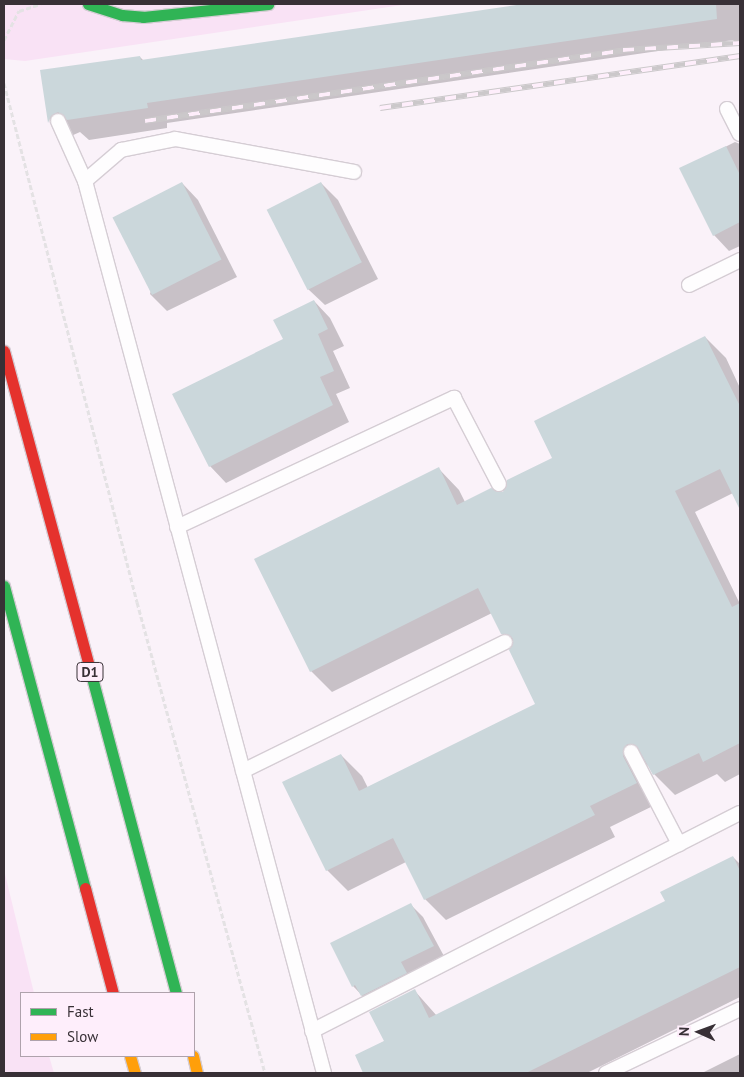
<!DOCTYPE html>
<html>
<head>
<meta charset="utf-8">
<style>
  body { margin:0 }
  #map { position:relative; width:744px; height:1077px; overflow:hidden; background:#faf2f9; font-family:"PT Sans",sans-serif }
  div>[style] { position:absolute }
  .green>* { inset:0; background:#f9e2f5 }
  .shadow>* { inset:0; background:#0003 }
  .building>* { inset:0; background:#cbd7db; transform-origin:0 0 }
  .path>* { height:3px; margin-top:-1.5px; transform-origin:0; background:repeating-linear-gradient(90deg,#e4e2e4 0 5px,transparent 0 7.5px) }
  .roads { filter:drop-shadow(1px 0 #d5cdd4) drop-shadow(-1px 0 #d5cdd4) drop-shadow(0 1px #d5cdd4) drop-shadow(0 -1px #d5cdd4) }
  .lane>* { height:14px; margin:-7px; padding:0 7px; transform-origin:7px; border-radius:7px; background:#fefdfe }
  .fast>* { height:11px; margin:-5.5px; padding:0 5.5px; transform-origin:5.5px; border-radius:5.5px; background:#30b455 }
  .slow>* { height:11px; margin:-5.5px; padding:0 5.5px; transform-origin:5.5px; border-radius:5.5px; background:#ff9f0a }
  .jam>* { height:11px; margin:-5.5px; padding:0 5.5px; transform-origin:5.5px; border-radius:5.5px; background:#e5322d }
  .rail>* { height:5.5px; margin-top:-2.75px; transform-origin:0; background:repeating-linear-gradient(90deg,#feeefb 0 11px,#cbc8ca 0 22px); box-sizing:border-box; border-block:1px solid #cbc8ca }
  span { translate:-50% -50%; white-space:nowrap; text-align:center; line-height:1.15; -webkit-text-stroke:4px #feeefb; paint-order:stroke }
  .shield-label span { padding:1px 4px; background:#feeefb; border:1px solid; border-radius:4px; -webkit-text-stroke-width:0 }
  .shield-label { font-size:14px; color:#383036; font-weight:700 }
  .frame { position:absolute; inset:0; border:5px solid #383036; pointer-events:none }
  .legend { position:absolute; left:20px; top:992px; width:175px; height:65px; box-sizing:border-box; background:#feeefb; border:1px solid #afa2ac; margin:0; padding:6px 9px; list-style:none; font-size:15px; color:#383036 }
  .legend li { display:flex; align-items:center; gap:10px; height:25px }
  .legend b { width:25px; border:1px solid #afa2ac }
  .north { position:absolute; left:674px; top:1007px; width:50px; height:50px; -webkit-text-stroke:4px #feeefb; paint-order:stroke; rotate:272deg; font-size:14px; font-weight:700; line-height:20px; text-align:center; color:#383036 }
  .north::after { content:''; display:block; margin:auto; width:18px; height:22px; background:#383036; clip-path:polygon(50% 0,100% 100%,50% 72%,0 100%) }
</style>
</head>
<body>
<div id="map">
  <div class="green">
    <div style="clip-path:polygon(4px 4px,409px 4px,25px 61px,4px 59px)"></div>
    <div style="clip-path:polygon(4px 870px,34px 993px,21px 993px,21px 1056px,49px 1056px,54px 1073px,4px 1073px)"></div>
  </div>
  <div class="shadow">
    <div style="clip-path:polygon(531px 4px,740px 4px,740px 47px,733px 40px,167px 123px,167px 128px,89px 140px,80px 132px,71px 136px,69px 141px,50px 122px,42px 71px,140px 57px,144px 61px)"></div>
    <div style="clip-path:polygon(735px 142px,740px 144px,740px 246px,729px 251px,714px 235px,681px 169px)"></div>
    <div style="clip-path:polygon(182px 183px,198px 200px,237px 277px,167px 311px,150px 294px)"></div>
    <div style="clip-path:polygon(321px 183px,338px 200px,378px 279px,325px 305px,308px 289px,268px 210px)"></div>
    <div style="clip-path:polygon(314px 301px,330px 318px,344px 346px,333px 351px,350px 388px,336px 394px,349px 422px,226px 483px,210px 466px,285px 340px)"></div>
    <div style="clip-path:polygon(705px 337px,726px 358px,740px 388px,740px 507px,733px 493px,695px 512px,740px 604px,740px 774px,725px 782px,717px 774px,675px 795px,654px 774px,648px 764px,643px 777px,657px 804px,610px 827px,615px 837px,446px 920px,425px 899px,406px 862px,348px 891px,327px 870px,341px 755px,362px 776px,368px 788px,537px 705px,512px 644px,502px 633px,492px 613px,332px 692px,311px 671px,439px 469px,459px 490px,465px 502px,503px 493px,554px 459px)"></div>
    <div style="clip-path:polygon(733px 857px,740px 864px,740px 997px,587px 1073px,365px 1073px,356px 1056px,385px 1041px,414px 990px,437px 1016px,667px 902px)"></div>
    <div style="clip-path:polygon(411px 905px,423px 917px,445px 958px,373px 1007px,353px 986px)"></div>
    <div style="clip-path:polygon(740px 1054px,740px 1073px,702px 1073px)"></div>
  </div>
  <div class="building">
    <div style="clip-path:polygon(523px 4px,716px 4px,717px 19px,147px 103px,148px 108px,67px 120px,58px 112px,51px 116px,48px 123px,40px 70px,140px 56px,141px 60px)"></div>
    <div style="clip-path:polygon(726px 146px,740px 175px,740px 222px,713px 236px,679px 168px)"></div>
    <div style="left:182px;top:182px;width:87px;height:78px;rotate:63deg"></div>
    <div style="left:321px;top:182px;width:90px;height:61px;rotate:63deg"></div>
    <div style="clip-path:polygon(314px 300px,328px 329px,318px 334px,334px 371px,320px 377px,333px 405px,209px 467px,172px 394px,283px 339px,273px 320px)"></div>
    <div style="clip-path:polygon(705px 336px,740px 406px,740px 510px,720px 469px,675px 491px,732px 607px,740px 603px,740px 743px,703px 762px,699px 753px,653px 775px,638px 748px,627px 744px,623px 756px,637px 783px,590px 806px,595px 815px,424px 900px,393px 838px,326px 871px,282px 782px,341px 754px,359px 791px,535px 704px,509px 650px,513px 639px,509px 635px,501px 634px,478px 588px,310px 672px,254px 559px,439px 467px,457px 505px,491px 488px,503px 492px,507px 480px,552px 458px,534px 421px)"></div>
    <div style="clip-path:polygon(733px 856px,740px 871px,740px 967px,526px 1073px,363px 1073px,355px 1055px,384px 1041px,369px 1012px,415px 989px,429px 1018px,665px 901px,660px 892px)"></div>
    <div style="clip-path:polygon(411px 903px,434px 946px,401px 962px,407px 973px,361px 996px,355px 985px,352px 987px,330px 943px)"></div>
  </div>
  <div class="path">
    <div style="left:4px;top:40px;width:33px;rotate:-63deg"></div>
    <div style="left:19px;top:11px;width:23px;rotate:-18deg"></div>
    <div style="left:4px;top:83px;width:536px;rotate:75.63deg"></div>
    <div style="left:137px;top:602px;width:488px;rotate:74.8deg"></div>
  </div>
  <div class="roads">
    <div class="lane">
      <div style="left:727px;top:109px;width:28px;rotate:63deg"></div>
      <div style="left:58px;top:121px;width:66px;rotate:65.8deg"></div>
      <div style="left:689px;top:285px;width:57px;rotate:-26.1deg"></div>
      <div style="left:177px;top:527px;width:306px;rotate:-25deg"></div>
      <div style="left:454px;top:398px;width:97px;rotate:62.4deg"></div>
      <div style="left:631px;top:752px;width:104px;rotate:62.4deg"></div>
      <div style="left:243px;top:771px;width:292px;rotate:-26.2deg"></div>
      <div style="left:312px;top:1031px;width:480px;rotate:-27deg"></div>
      <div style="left:324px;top:1073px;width:923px;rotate:-105deg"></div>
      <div style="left:85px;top:181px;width:48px;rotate:-40.7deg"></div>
      <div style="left:121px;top:150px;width:55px;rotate:-11.5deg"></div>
      <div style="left:175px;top:139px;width:182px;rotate:10.4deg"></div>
      <div style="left:606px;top:1073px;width:148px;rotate:-25.5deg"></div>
    </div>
    <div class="fast">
      <div style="left:88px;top:4px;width:36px;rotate:18deg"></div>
      <div style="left:122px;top:15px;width:21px;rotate:5deg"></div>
      <div style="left:143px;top:17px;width:126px;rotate:-5.9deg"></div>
      <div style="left:4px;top:586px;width:313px;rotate:75deg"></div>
      <div style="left:90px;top:670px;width:334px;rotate:75.1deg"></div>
    </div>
    <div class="slow">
      <div style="left:130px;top:1056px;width:18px;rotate:74deg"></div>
      <div style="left:193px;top:1056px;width:17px;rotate:77deg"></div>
    </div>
    <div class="jam">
      <div style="left:4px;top:351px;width:330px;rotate:74.9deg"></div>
      <div style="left:85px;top:888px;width:109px;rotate:75.1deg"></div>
    </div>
  </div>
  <div class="rail">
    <div style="left:380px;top:108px;width:364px;rotate:-8.2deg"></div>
    <div style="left:145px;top:121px;width:483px;rotate:-8.4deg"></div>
    <div style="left:623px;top:50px;width:117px;rotate:-3.4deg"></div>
  </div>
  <div class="shield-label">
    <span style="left:90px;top:672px">D1</span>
  </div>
  <div class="frame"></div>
  <ul class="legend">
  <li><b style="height:6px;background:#30b455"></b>Fast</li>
  <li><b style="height:6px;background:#ff9f0a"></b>Slow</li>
  </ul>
  <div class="north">N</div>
</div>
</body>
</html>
